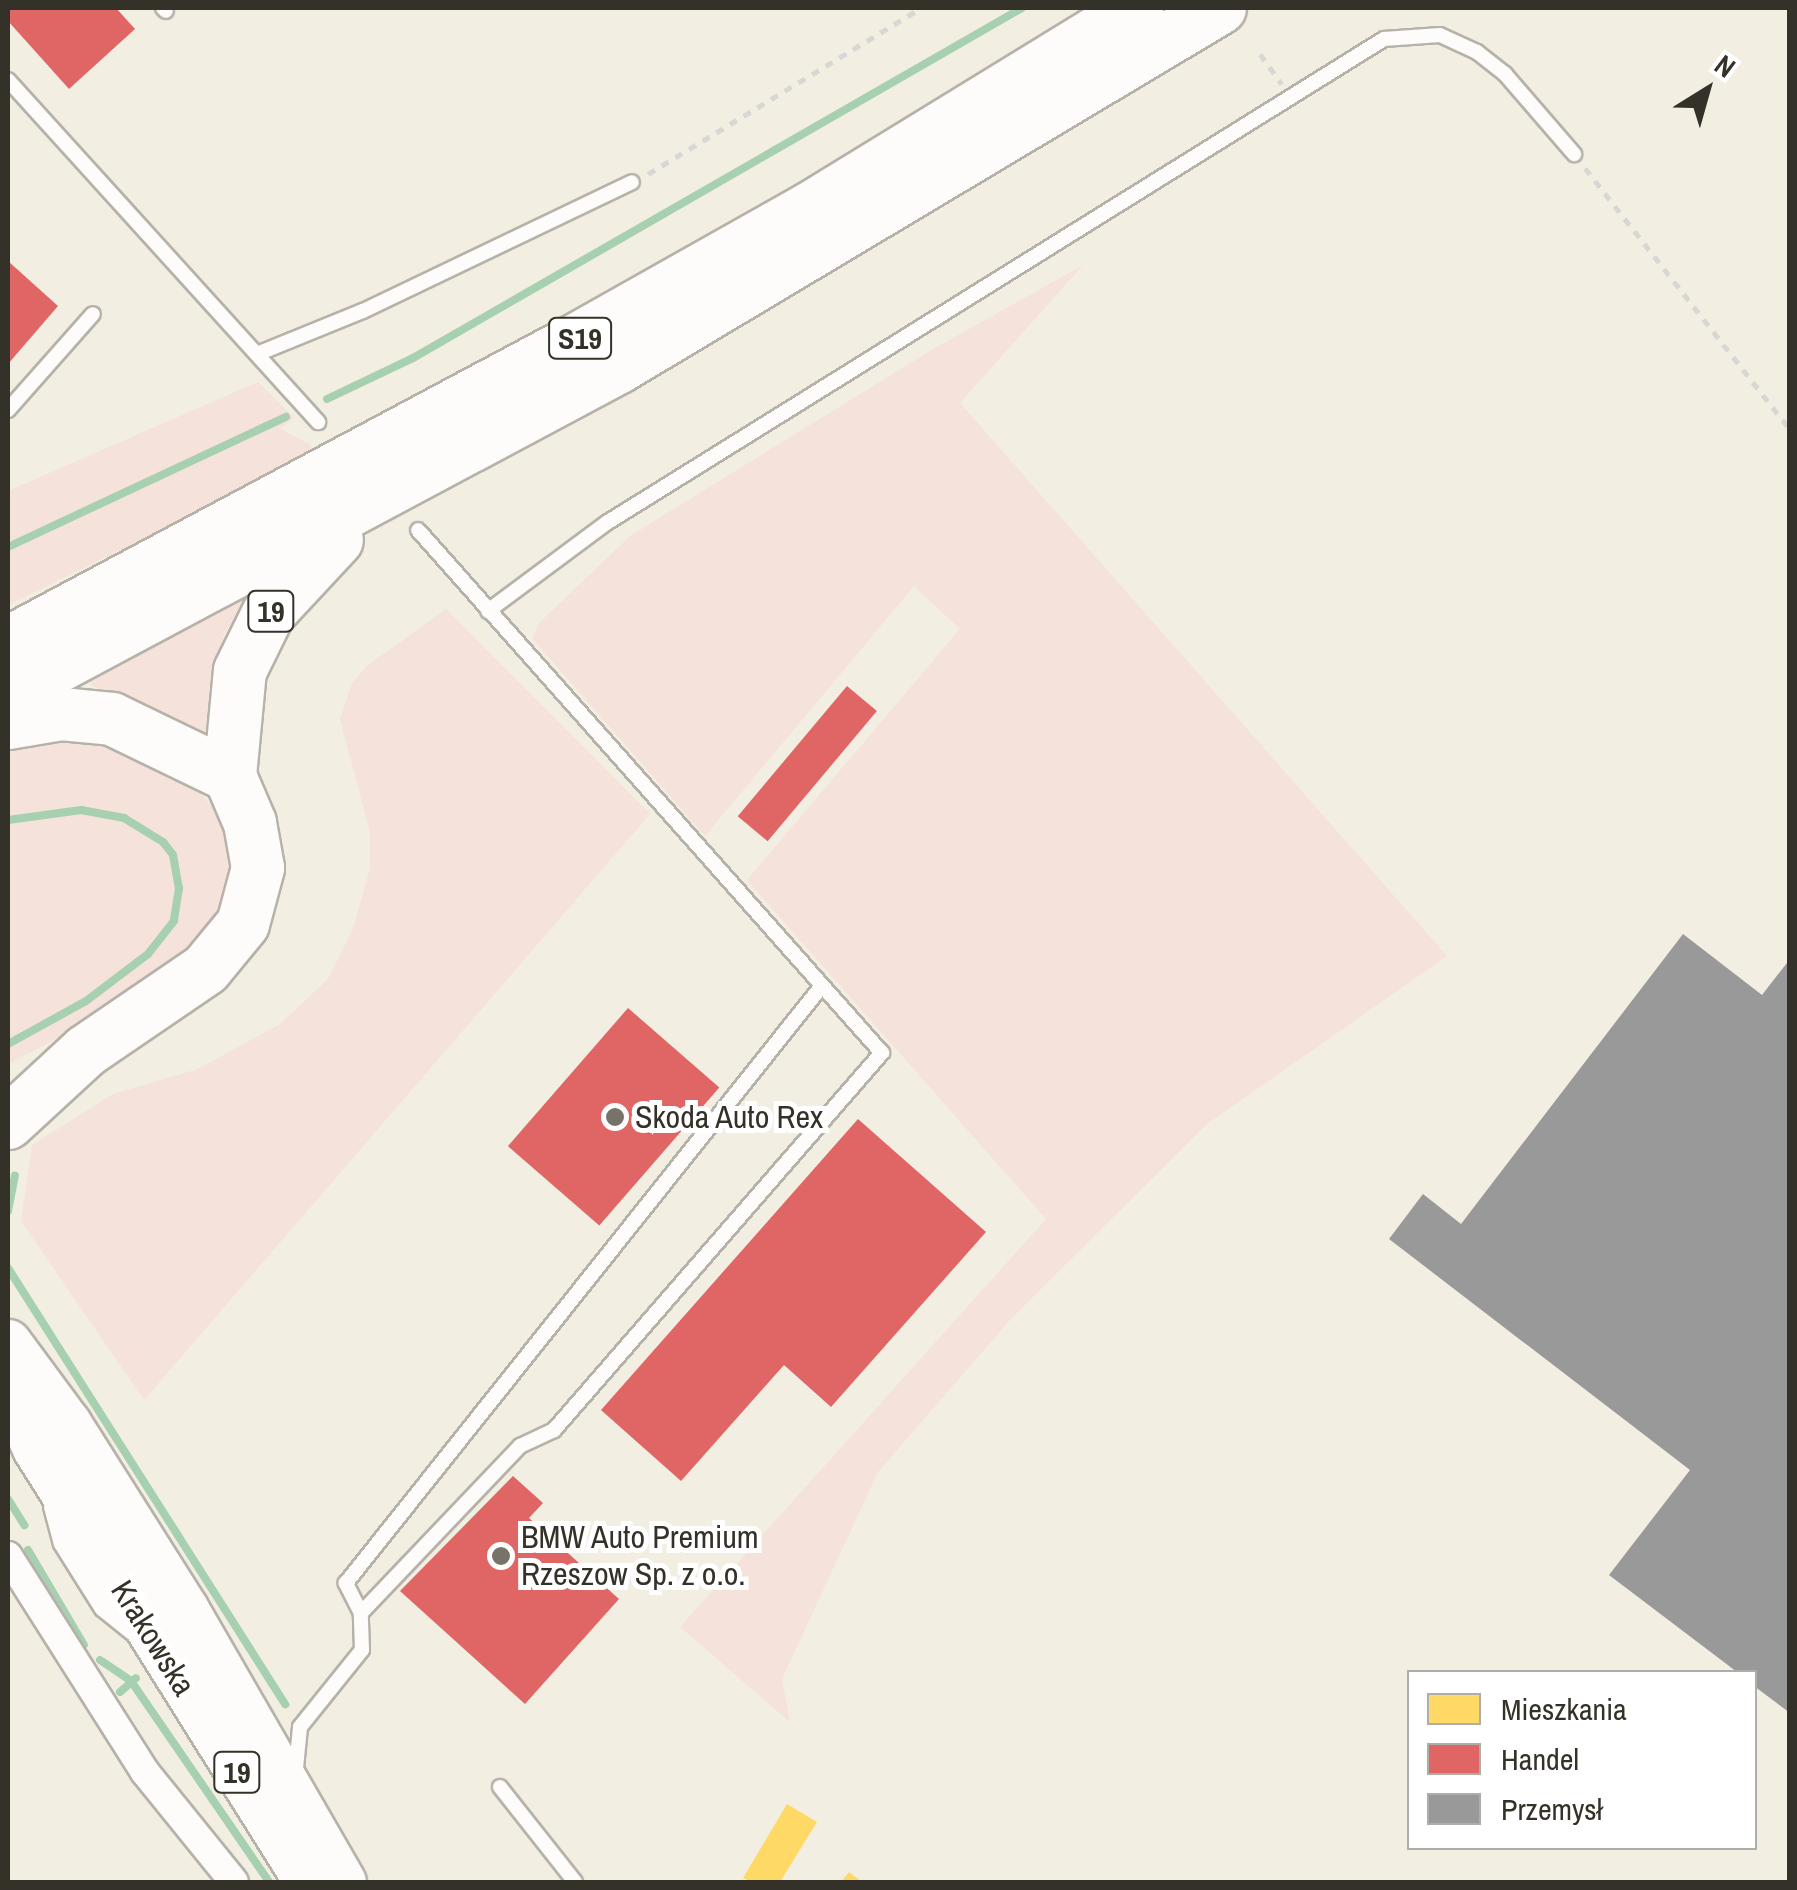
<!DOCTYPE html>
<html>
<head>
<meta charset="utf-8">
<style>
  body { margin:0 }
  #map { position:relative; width:1797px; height:1890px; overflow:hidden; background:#f3eee2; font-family:"Archivo Narrow",sans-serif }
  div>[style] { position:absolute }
  .green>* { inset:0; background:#f5e2db }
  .homes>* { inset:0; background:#ffd966 }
  .shops>* { inset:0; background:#e06666; transform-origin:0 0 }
  .industry>* { inset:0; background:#999 }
  .stream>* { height:8px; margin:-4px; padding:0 4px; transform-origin:4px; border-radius:4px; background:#a7d0b0 }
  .path>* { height:5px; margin-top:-2.5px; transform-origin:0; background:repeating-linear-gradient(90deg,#d9d7d4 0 8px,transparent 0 16px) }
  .roads { filter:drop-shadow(2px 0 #b6b2a9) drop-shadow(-2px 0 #b6b2a9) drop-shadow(0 2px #b6b2a9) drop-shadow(0 -2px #b6b2a9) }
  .service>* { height:14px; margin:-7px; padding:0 7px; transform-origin:7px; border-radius:7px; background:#fdfcfb }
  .minor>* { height:28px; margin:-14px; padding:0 14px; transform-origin:14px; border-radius:14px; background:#fdfcfb }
  .primary>* { height:45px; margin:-22.5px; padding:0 22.5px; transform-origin:22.5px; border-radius:22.5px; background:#fdfcfb }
  .motorway>* { height:52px; margin:-26px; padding:0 26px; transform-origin:26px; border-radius:26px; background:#fdfcfb }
  .dots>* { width:28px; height:28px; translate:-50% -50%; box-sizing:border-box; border:5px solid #fff; border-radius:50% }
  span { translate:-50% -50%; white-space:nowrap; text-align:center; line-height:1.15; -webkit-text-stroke:10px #fff; paint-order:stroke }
  .shield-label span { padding:2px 8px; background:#fff; border:2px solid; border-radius:8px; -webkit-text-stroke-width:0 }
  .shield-label { font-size:30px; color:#343128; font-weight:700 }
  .poi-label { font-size:32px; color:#343128 }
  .left { translate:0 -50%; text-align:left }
  .street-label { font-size:32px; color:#343128 }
  .frame { position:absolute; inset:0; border:10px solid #343128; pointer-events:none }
  .legend { position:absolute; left:1407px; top:1670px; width:350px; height:180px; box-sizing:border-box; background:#fff; border:2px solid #aeada9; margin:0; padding:12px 18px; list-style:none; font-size:30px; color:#343128 }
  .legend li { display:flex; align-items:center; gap:20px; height:50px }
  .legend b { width:50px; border:2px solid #aeada9 }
  .north { position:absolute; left:1657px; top:40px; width:100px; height:100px; -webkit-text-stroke:8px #fff; paint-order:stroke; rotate:37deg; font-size:28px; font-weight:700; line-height:40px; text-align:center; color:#343128 }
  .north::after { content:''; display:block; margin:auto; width:35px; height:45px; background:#343128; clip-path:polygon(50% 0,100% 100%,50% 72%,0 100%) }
</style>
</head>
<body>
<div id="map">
  <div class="green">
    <div style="clip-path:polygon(1083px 265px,960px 403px,1447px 956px,1207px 1124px,1010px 1320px,878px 1472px,782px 1679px,790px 1722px,680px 1627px,1046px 1219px,747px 880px,960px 629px,914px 586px,705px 836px,532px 638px,539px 623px,630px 536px,930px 351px)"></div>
    <div style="clip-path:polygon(258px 382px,294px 418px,280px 429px,311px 445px,307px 459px,8px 605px,8px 491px)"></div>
    <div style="clip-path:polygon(251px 595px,225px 632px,209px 687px,208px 740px,147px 704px,92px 686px,90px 680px)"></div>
    <div style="clip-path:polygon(446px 609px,650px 814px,144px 1400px,21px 1221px,32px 1145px,113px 1094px,198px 1069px,280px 1024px,328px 979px,353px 929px,370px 868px,370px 832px,340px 719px,352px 683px,367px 666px)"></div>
    <div style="clip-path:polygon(51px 728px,178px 767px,223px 820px,234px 867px,229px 898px,208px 936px,128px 1002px,8px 1064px,8px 738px)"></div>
  </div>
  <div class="homes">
    <div style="clip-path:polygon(787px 1804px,817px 1822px,780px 1882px,751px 1882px,743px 1878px)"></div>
    <div style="clip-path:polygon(849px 1872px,862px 1882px,841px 1882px)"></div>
  </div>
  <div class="shops">
    <div style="clip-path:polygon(116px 8px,135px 29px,69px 89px,8px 21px,9px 8px)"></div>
    <div style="clip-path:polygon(8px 261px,58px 306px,8px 364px)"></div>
    <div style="left:847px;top:686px;width:39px;height:170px;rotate:40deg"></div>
    <div style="left:628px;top:1008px;width:121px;height:183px;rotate:41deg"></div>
    <div style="clip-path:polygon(858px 1119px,986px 1232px,831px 1407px,784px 1365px,681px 1481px,601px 1410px)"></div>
    <div style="clip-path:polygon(513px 1476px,543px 1503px,529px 1518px,619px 1599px,525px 1704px,400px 1591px)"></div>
  </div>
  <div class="industry">
    <div style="clip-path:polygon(1683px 934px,1762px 995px,1790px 959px,1790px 1713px,1754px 1686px,1754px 1672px,1737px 1672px,1609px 1575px,1690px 1470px,1389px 1239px,1423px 1194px,1461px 1224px)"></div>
  </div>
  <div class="stream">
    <div style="left:327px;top:399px;width:95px;rotate:-25.5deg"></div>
    <div style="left:413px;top:358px;width:702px;rotate:-29.89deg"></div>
    <div style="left:8px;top:547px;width:307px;rotate:-25.1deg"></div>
    <div style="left:8px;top:820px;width:74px;rotate:-7.8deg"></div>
    <div style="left:81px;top:810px;width:44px;rotate:10.5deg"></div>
    <div style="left:124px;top:818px;width:46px;rotate:31.6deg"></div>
    <div style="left:163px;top:842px;width:16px;rotate:52deg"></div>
    <div style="left:173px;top:855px;width:34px;rotate:80deg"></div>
    <div style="left:179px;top:888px;width:33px;rotate:99deg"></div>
    <div style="left:174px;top:921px;width:42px;rotate:128.2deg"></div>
    <div style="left:148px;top:954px;width:78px;rotate:142.8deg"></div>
    <div style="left:86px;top:1001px;width:89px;rotate:151.1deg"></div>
    <div style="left:8px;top:1211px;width:36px;rotate:-79deg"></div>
    <div style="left:8px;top:1268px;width:517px;rotate:57.57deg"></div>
    <div style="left:8px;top:1499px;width:31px;rotate:58deg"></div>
    <div style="left:28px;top:1550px;width:110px;rotate:59.5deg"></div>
    <div style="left:100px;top:1660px;width:37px;rotate:34deg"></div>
    <div style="left:131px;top:1681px;width:244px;rotate:55.5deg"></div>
    <div style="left:120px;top:1692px;width:21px;rotate:-41deg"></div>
  </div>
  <div class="path">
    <div style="left:1260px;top:54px;width:37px;rotate:54deg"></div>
    <div style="left:1585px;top:168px;width:332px;rotate:51.9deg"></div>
    <div style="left:648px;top:174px;width:320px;rotate:-31.3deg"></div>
  </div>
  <div class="roads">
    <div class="service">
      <div style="left:163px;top:8px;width:4px;rotate:45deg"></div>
      <div style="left:8px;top:80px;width:462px;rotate:47.8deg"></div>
      <div style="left:257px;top:354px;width:114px;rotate:-22.1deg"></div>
      <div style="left:363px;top:311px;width:298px;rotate:-25.6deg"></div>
      <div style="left:8px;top:410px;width:128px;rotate:-48.5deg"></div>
      <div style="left:488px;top:611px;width:149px;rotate:-36.6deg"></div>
      <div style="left:608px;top:522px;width:914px;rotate:-31.9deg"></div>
      <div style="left:1384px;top:39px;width:56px;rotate:-4.1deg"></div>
      <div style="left:1440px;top:35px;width:41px;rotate:24.7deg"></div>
      <div style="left:1477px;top:52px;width:36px;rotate:38deg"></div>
      <div style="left:1505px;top:74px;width:106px;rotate:49.2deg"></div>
      <div style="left:51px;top:1507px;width:38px;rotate:75deg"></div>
      <div style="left:61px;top:1544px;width:77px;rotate:57.8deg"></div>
      <div style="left:102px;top:1609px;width:38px;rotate:39deg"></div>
      <div style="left:361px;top:1613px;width:34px;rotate:-117deg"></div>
      <div style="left:346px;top:1583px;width:762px;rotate:-51.45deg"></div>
      <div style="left:296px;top:1768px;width:41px;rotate:-84.4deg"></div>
      <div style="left:300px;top:1727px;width:99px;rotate:-51.2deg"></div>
      <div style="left:362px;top:1650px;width:37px;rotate:-92deg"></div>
      <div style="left:361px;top:1613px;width:231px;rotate:-46.4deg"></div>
      <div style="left:520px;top:1446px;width:38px;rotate:-25deg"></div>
      <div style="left:554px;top:1430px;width:500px;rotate:-49deg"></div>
      <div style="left:882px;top:1053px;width:699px;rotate:-131.58deg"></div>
      <div style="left:500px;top:1787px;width:121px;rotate:51.7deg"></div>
    </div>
    <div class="minor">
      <div style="left:8px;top:1556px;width:256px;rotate:57.6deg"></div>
      <div style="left:145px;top:1772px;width:141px;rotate:51deg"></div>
    </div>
    <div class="primary">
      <div style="left:8px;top:1342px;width:101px;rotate:53.5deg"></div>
      <div style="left:68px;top:1423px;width:219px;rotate:57.7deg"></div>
      <div style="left:185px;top:1608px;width:316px;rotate:60deg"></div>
      <div style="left:8px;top:1389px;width:65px;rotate:65.4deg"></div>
      <div style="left:35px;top:1448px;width:512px;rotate:57.92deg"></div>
    </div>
    <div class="motorway">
      <div style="left:8px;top:643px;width:640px;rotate:-28.05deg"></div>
      <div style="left:573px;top:342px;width:271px;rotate:-29.4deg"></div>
      <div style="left:809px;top:209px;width:385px;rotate:-31.5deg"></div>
      <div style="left:8px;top:693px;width:693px;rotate:-28.08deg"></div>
      <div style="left:619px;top:367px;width:700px;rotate:-30.85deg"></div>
      <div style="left:8px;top:723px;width:54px;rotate:-9.6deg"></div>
      <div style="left:61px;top:714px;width:51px;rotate:5.6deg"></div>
      <div style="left:112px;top:719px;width:131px;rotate:25.8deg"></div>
      <div style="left:8px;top:1123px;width:106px;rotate:-42.7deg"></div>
      <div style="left:86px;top:1051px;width:145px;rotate:-34.3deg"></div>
      <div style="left:206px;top:969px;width:58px;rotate:-50.6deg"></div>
      <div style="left:243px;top:924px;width:58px;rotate:-75deg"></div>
      <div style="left:258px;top:868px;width:46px;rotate:-100.1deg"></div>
      <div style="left:250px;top:823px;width:51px;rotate:-113.1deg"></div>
      <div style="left:230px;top:776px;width:105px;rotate:-84.6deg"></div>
      <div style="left:240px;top:671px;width:64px;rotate:-63.8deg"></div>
      <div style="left:268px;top:614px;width:101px;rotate:-47deg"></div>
    </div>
  </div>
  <div class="dots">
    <div style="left:615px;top:1117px;background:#777369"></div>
    <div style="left:501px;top:1556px;background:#777369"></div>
  </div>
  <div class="shield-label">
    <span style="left:580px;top:338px">S19</span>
    <span style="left:271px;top:611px">19</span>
    <span style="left:237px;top:1772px">19</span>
  </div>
  <div class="poi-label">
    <span class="left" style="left:635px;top:1117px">Skoda Auto Rex</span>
    <span class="left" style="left:521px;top:1556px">BMW Auto Premium<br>Rzeszow Sp. z o.o.</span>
  </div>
  <div class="street-label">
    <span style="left:153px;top:1638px;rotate:58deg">Krakowska</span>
  </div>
  <div class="frame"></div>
  <ul class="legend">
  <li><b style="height:28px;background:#ffd966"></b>Mieszkania</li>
  <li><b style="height:28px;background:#e06666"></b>Handel</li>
  <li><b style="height:28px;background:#999"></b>Przemysł</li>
  </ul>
  <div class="north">N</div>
</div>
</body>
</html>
